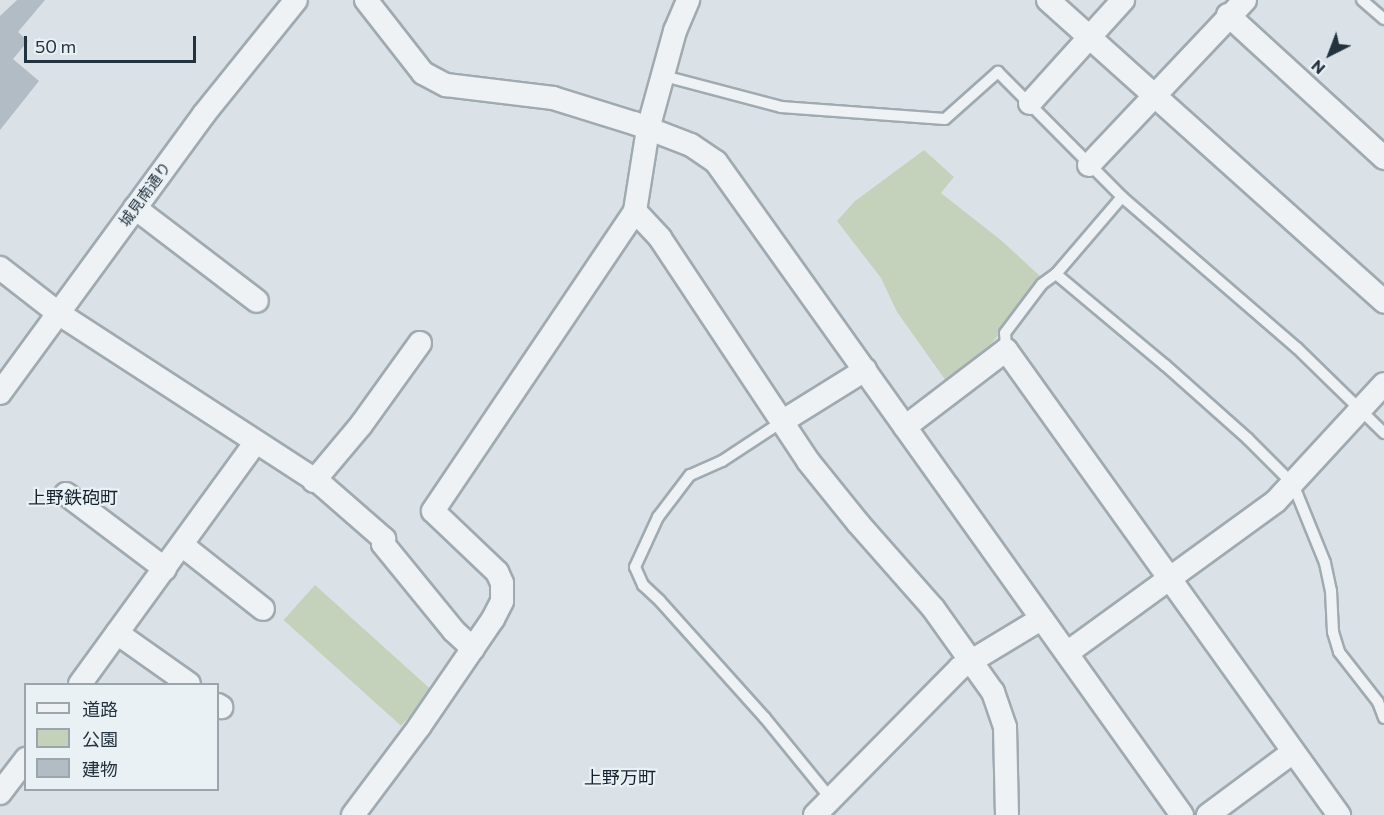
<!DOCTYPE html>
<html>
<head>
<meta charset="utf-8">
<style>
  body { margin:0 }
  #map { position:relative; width:1384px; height:815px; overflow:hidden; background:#dbe2e7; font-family:Commissioner,"Noto Sans JP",sans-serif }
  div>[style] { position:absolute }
  .green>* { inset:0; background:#c5d2bb; transform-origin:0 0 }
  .building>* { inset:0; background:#b2bcc5 }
  .roads { filter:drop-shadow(2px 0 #a0aab1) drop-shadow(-2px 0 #a0aab1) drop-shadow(0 2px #a0aab1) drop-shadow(0 -2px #a0aab1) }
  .lane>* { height:10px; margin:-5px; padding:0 5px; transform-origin:5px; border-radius:5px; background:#eef2f5 }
  .street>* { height:22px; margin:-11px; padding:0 11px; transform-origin:11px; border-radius:11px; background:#eef2f5 }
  span { translate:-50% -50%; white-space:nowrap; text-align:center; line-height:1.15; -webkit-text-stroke:4.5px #eaf1f5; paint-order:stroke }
  .street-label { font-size:15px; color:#23323f }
  .quarter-label { font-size:18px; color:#16232f }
  .legend { position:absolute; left:24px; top:683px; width:195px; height:108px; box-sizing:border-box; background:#eaf1f5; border:2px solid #9aa5ac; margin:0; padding:8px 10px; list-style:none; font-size:18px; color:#23323f }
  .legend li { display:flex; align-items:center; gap:12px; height:30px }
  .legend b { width:30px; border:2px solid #9aa5ac }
  .north { position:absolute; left:1300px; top:24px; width:60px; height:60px; -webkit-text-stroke:4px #eaf1f5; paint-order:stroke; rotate:222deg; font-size:16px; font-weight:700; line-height:24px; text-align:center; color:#23323f }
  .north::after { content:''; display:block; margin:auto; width:21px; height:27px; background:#23323f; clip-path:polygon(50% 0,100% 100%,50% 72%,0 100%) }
  .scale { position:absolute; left:24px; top:36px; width:172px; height:27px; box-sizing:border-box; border:3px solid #23323f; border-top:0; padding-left:8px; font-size:18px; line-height:21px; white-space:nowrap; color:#23323f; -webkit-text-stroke:4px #eaf1f5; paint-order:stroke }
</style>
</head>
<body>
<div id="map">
  <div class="green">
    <div style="clip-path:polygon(924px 150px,954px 177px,941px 193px,1002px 241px,1041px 277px,984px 354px,946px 381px,897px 312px,881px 278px,837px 221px,855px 201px)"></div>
    <div style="left:315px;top:585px;width:158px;height:47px;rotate:42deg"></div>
  </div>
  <div class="building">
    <div style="clip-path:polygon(17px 0,45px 0,18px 32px,28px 41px,13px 59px,39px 81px,0 130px,0 16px)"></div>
  </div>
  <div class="roads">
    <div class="lane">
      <div style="left:1362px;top:0;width:29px;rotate:41deg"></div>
      <div style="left:664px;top:76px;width:121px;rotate:14.8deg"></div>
      <div style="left:781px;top:107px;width:164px;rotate:4.2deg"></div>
      <div style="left:945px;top:119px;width:71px;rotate:-41.6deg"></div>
      <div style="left:998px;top:72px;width:176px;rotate:45.2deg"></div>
      <div style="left:1122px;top:197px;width:231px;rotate:40.8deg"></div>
      <div style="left:1297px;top:348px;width:122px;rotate:44.3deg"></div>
      <div style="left:1056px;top:274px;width:142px;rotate:39.9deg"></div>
      <div style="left:1165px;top:365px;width:111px;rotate:41.7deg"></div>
      <div style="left:1248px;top:439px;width:64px;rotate:45deg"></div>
      <div style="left:1293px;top:484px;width:85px;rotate:67.9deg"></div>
      <div style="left:1325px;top:563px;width:29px;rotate:78deg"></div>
      <div style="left:1331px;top:591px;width:41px;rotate:87.2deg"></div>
      <div style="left:1333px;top:632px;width:21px;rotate:73deg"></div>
      <div style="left:1339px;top:652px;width:63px;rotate:52deg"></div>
      <div style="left:1378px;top:702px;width:17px;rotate:69deg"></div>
      <div style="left:1006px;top:350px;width:17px;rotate:-93deg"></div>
      <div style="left:1005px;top:333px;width:61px;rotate:-52.9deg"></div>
      <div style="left:1042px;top:284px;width:17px;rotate:-36deg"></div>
      <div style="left:1056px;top:274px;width:101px;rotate:-49.4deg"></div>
      <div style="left:783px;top:421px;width:73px;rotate:146.7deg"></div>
      <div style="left:722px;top:461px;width:35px;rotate:156deg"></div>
      <div style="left:690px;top:475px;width:53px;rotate:127.3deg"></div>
      <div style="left:658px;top:517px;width:55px;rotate:114.7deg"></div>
      <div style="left:635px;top:567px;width:20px;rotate:66deg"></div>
      <div style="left:643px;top:585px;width:23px;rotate:43deg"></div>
      <div style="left:660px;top:601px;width:157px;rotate:48.1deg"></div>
      <div style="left:765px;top:718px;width:104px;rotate:50.8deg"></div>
    </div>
    <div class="street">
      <div style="left:366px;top:0;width:93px;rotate:52deg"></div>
      <div style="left:423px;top:73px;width:26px;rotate:28deg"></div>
      <div style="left:446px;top:85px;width:108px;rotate:6.9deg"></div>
      <div style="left:553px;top:98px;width:85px;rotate:17.2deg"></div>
      <div style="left:634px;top:123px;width:61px;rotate:21.1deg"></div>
      <div style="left:691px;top:145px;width:30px;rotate:34deg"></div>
      <div style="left:716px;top:162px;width:802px;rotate:54.49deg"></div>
      <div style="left:1048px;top:0;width:452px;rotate:41.9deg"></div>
      <div style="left:1228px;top:15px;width:212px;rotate:42.5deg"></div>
      <div style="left:1030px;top:103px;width:139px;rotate:-47.9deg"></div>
      <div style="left:1089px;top:165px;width:227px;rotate:-46.6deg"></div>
      <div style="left:135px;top:208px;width:153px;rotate:37.3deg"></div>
      <div style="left:635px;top:211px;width:37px;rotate:47deg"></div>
      <div style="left:660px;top:238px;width:268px;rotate:56.4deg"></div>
      <div style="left:808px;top:461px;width:80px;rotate:51.1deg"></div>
      <div style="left:858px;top:523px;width:113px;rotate:48.6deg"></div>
      <div style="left:933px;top:608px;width:103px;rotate:54.5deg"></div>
      <div style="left:993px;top:692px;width:37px;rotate:71deg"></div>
      <div style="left:1005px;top:727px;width:88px;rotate:88.7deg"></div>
      <div style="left:0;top:268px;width:73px;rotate:37.8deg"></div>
      <div style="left:58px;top:313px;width:314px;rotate:33deg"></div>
      <div style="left:321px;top:484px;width:84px;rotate:41.1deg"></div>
      <div style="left:384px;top:539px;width:5px;rotate:101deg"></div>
      <div style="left:383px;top:544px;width:112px;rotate:50.8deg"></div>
      <div style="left:454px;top:631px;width:26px;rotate:43deg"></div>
      <div style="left:0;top:393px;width:346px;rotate:-53.8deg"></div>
      <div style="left:204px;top:114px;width:146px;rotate:-51.1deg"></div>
      <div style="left:783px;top:421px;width:97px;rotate:-31.9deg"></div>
      <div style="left:905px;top:427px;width:127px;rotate:-37.3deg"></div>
      <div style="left:1006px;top:350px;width:572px;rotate:54.39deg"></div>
      <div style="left:314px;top:481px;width:73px;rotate:-50deg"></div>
      <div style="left:361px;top:425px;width:101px;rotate:-54.3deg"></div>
      <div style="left:66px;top:494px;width:124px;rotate:37.1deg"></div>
      <div style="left:182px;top:545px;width:103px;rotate:38.3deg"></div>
      <div style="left:117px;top:633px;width:88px;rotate:35.3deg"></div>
      <div style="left:1067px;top:653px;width:258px;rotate:-36deg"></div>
      <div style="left:1276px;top:501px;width:159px;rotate:-47.3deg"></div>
      <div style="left:80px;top:684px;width:299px;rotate:-54deg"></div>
      <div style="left:218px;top:705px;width:4px;rotate:34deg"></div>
      <div style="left:0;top:793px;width:43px;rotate:-52.6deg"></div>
      <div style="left:353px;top:815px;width:110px;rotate:-53.1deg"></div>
      <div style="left:419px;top:727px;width:131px;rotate:-55.6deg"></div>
      <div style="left:493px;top:619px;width:20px;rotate:-63deg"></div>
      <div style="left:502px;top:601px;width:18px;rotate:-90deg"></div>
      <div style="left:502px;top:583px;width:12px;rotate:-114deg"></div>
      <div style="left:497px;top:572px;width:88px;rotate:-136.4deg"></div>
      <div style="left:433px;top:511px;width:362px;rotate:-56deg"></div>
      <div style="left:635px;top:211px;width:83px;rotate:-81deg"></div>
      <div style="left:648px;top:129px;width:102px;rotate:-74.6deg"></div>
      <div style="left:675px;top:31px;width:34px;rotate:-67deg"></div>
      <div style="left:815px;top:815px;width:206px;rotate:-45.4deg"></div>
      <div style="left:960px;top:668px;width:95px;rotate:-31.2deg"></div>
      <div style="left:1208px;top:815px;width:106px;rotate:-36.5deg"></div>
    </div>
  </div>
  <div class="street-label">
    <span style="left:145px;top:194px;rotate:-54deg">城見南通り</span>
  </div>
  <div class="quarter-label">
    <span style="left:73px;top:497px">上野鉄砲町</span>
    <span style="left:620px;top:777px">上野万町</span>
  </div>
  <ul class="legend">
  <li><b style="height:8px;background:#eef2f5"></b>道路</li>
  <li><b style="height:16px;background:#c5d2bb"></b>公園</li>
  <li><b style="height:16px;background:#b2bcc5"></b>建物</li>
  </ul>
  <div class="north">N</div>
  <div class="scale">50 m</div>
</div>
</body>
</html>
